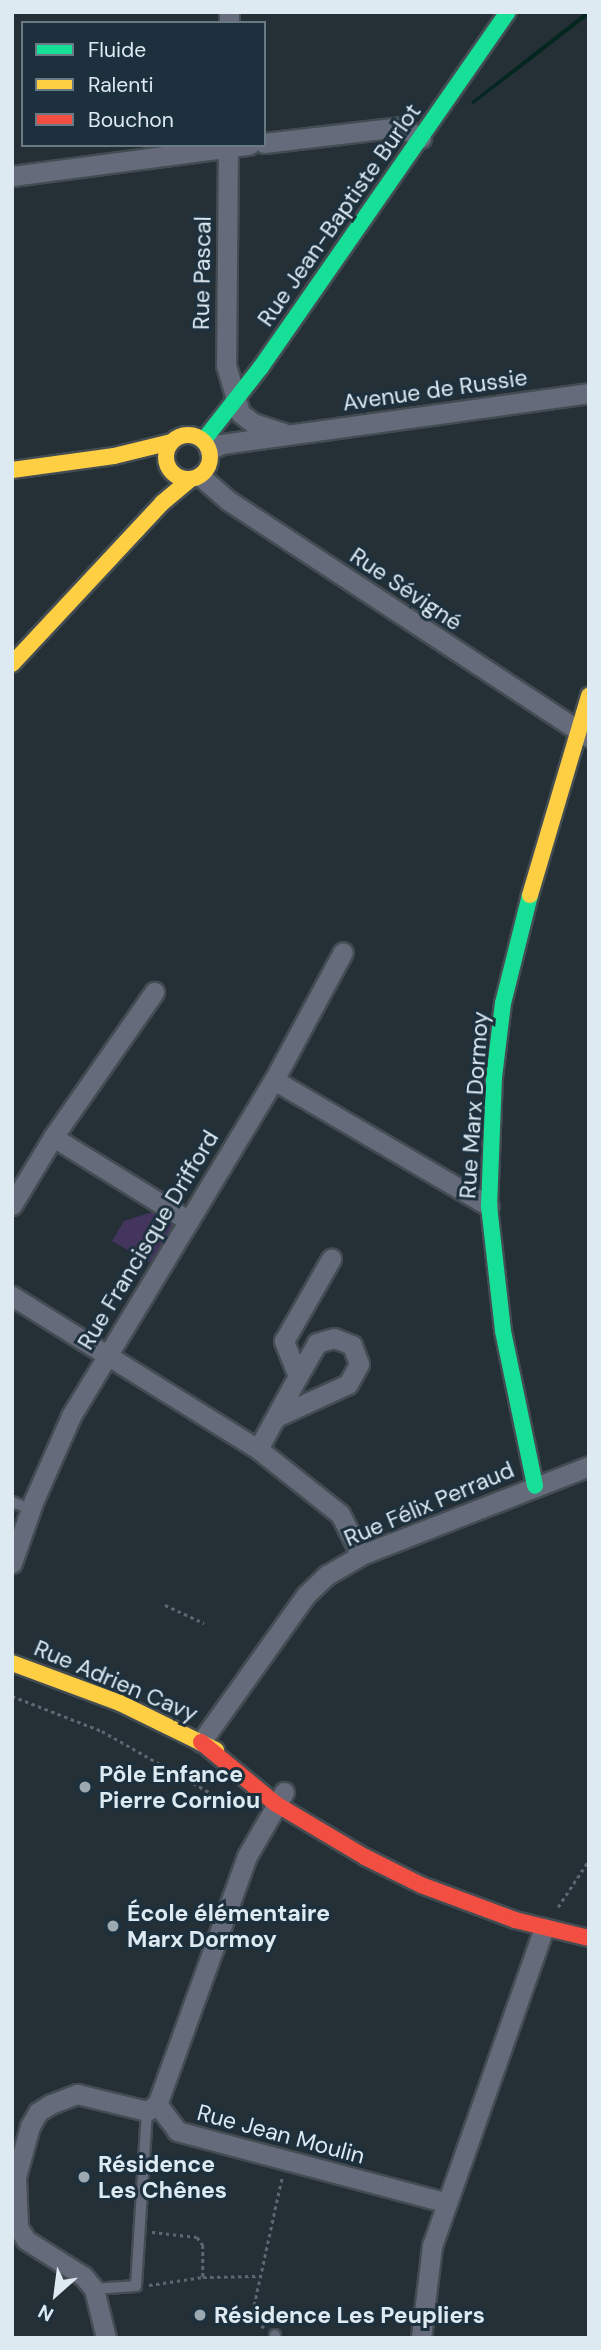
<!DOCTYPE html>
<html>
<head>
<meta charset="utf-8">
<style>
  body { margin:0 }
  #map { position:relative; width:601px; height:2350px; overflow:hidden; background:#242f36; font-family:"DM Sans",sans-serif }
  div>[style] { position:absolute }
  .green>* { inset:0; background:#44355f }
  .water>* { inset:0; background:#03261e }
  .path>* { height:2.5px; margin-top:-1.25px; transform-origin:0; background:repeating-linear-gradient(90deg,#5f6671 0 3.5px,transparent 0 7px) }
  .roads { filter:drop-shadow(2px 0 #434c52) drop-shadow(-2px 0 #434c52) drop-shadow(0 2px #434c52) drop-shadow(0 -2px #434c52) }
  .lane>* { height:10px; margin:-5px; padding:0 5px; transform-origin:5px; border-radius:5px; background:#656b7a }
  .street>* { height:19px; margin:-9.5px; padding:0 9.5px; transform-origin:9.5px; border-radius:9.5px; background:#656b7a }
  .fast>* { height:16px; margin:-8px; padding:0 8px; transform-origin:8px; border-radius:8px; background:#16e098 }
  .slow>* { height:16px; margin:-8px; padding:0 8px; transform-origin:8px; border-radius:8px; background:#ffcf43 }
  .slow>.ring { margin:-8px; padding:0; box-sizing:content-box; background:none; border:16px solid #ffcf43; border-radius:50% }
  .jam>* { height:16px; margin:-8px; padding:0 8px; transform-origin:8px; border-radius:8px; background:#f24e42 }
  .dots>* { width:19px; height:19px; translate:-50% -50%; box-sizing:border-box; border:4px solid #1d303d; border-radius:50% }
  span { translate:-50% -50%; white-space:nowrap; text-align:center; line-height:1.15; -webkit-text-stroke:6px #1d303d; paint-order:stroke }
  .street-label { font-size:23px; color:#deeaf2 }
  .poi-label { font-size:23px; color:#deeaf2; font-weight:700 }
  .left { translate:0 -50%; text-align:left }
  .frame { position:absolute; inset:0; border:14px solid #deeaf2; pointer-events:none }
  .legend { position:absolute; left:21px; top:21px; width:245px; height:126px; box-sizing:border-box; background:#1d303d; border:2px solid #6a7a85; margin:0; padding:9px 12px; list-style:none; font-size:21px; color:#deeaf2 }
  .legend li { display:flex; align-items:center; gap:14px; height:35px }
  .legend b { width:35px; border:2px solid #6a7a85 }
  .north { position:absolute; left:21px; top:2259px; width:70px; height:70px; -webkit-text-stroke:5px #1d303d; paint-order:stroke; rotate:208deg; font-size:19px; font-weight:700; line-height:28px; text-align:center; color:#deeaf2 }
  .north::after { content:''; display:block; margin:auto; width:24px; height:32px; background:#deeaf2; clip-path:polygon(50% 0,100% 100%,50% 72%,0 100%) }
</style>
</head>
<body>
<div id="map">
  <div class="green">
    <div style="clip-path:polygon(152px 1212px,173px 1225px,150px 1263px,112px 1241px,124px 1221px)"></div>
  </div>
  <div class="water">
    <div style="clip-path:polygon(586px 12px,589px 15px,531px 60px,473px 104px,471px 102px)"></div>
  </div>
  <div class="path">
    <div style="left:165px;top:1605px;width:43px;rotate:24.8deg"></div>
    <div style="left:12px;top:1696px;width:97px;rotate:21.3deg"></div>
    <div style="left:102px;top:1731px;width:158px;rotate:29.7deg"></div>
    <div style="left:558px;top:1907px;width:56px;rotate:-56.6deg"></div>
    <div style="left:152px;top:2232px;width:45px;rotate:6.3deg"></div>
    <div style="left:197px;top:2237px;width:10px;rotate:53deg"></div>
    <div style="left:203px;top:2245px;width:32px;rotate:90deg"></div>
    <div style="left:149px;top:2285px;width:55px;rotate:-8.4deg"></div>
    <div style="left:203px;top:2277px;width:57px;rotate:-1deg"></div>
    <div style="left:264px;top:2328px;width:16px;rotate:-145deg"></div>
    <div style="left:251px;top:2319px;width:145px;rotate:-77.7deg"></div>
  </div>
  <div class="roads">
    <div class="lane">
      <div style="left:12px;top:1502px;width:20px;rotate:20deg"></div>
      <div style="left:94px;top:2289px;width:42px;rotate:-4.1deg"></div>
      <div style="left:136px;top:2286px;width:175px;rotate:-86.4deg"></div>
      <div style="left:275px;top:2338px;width:3px;rotate:-90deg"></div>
    </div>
    <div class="street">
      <div style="left:229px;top:23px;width:11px;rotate:-90deg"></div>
      <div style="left:264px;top:143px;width:138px;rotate:-6.7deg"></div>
      <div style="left:401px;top:127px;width:23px;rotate:29deg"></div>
      <div style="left:228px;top:145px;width:220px;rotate:90.5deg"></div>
      <div style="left:226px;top:365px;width:50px;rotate:73.7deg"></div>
      <div style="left:240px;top:413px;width:16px;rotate:38deg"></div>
      <div style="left:253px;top:423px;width:32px;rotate:18deg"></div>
      <div style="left:12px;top:176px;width:239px;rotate:-7.5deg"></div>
      <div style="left:209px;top:450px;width:14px;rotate:-25deg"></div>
      <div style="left:222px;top:444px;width:371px;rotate:-7.9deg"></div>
      <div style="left:200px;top:476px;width:38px;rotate:41deg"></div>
      <div style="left:229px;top:501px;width:430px;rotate:33.3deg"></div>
      <div style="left:274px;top:1080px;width:249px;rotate:30.4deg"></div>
      <div style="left:53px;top:1137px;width:160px;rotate:31.7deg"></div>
      <div style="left:12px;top:1205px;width:79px;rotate:-58.9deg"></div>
      <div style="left:53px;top:1137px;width:177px;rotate:-55.1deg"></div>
      <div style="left:12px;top:1296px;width:290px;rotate:31.9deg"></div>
      <div style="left:258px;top:1449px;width:105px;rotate:38.4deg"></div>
      <div style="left:340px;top:1514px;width:46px;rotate:62.9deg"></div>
      <div style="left:276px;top:1417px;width:79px;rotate:-24.6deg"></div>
      <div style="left:348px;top:1384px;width:23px;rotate:-61deg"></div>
      <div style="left:359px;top:1364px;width:20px;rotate:-110deg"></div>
      <div style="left:352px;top:1345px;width:19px;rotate:-159deg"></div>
      <div style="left:334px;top:1338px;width:18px;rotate:164deg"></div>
      <div style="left:317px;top:1343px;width:38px;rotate:120deg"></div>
      <div style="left:258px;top:1449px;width:83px;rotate:-61.3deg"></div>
      <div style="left:298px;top:1376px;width:38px;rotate:-112deg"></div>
      <div style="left:284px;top:1341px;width:95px;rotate:-60.2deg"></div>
      <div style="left:12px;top:1563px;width:67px;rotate:-70.8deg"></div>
      <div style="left:34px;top:1500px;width:92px;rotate:-66.2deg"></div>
      <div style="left:71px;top:1416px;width:393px;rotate:-58.9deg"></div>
      <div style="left:274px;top:1080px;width:145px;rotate:-61.7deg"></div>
      <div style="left:201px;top:1742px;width:181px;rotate:-54.5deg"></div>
      <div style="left:306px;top:1595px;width:29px;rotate:-44deg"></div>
      <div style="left:327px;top:1575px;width:39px;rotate:-30deg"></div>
      <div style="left:361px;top:1555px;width:245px;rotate:-21.3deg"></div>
      <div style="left:284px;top:1792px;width:74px;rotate:120deg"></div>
      <div style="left:247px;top:1856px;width:264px;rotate:109.9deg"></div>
      <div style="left:157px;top:2104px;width:34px;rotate:53deg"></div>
      <div style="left:177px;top:2131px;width:279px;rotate:14.9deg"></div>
      <div style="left:106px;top:2338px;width:50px;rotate:-103.8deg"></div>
      <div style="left:94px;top:2289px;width:17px;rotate:-130deg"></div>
      <div style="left:83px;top:2276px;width:67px;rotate:-147.7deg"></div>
      <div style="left:26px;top:2240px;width:15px;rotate:-122deg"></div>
      <div style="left:18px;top:2227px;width:50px;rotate:-92.3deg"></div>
      <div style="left:16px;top:2177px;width:53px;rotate:-74.6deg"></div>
      <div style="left:30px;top:2126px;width:16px;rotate:-60deg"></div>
      <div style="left:38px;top:2112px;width:15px;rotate:-32deg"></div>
      <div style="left:51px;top:2104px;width:28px;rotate:-21deg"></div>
      <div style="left:77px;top:2094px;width:72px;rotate:13.7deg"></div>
      <div style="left:147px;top:2111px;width:12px;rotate:-35deg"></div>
      <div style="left:421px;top:2338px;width:93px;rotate:-83.2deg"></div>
      <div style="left:432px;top:2246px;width:337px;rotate:-70.6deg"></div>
    </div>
    <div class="fast">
      <div style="left:203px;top:441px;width:94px;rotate:-51.9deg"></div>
      <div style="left:261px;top:367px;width:432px;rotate:-55.2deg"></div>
      <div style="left:530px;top:895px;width:111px;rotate:104deg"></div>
      <div style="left:503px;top:1003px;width:75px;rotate:96.9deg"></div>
      <div style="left:494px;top:1077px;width:129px;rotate:92.2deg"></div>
      <div style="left:489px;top:1206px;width:126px;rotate:83.6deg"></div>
      <div style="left:503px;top:1331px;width:158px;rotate:78.3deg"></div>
    </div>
    <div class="slow">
      <div class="ring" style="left:166px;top:435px;width:28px;height:28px"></div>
      <div style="left:12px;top:470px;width:103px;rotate:-7.8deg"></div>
      <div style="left:114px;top:456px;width:59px;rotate:-13.8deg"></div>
      <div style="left:12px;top:664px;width:220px;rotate:-47deg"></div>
      <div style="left:162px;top:503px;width:35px;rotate:-40deg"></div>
      <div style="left:530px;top:895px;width:208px;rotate:-73.5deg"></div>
      <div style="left:12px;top:1663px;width:115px;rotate:20.3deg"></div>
      <div style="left:120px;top:1703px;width:107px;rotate:26.1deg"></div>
    </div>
    <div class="jam">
      <div style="left:201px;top:1742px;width:97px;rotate:39.6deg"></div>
      <div style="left:276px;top:1804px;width:104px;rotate:30.8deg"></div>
      <div style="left:365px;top:1857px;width:63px;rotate:26.6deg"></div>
      <div style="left:421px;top:1885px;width:100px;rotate:20.4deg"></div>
      <div style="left:515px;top:1920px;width:76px;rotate:13.7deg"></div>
    </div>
  </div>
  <div class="dots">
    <div style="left:85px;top:1787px;background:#9da9b0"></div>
    <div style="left:113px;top:1926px;background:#9da9b0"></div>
    <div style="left:84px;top:2177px;background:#9da9b0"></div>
    <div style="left:200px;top:2315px;background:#9da9b0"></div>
  </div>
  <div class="street-label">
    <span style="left:339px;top:215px;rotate:-55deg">Rue Jean-Baptiste Burlot</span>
    <span style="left:202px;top:273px;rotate:-89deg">Rue Pascal</span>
    <span style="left:435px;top:390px;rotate:-8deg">Avenue de Russie</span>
    <span style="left:406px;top:589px;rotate:34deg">Rue Sévigné</span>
    <span style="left:474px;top:1105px;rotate:-86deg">Rue Marx Dormoy</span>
    <span style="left:148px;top:1240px;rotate:-59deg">Rue Francisque Drifford</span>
    <span style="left:429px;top:1504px;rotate:-23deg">Rue Félix Perraud</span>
    <span style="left:116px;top:1681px;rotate:23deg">Rue Adrien Cavy</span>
    <span style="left:281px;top:2134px;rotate:15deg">Rue Jean Moulin</span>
  </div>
  <div class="poi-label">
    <span class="left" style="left:99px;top:1787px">Pôle Enfance<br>Pierre Corniou</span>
    <span class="left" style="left:127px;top:1926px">École élémentaire<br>Marx Dormoy</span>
    <span class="left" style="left:98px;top:2177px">Résidence<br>Les Chênes</span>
    <span class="left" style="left:214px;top:2315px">Résidence Les Peupliers</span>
  </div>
  <div class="frame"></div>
  <ul class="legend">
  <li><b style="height:9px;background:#16e098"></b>Fluide</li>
  <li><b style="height:9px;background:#ffcf43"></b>Ralenti</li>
  <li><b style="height:9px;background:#f24e42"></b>Bouchon</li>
  </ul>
  <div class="north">N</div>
</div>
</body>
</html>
